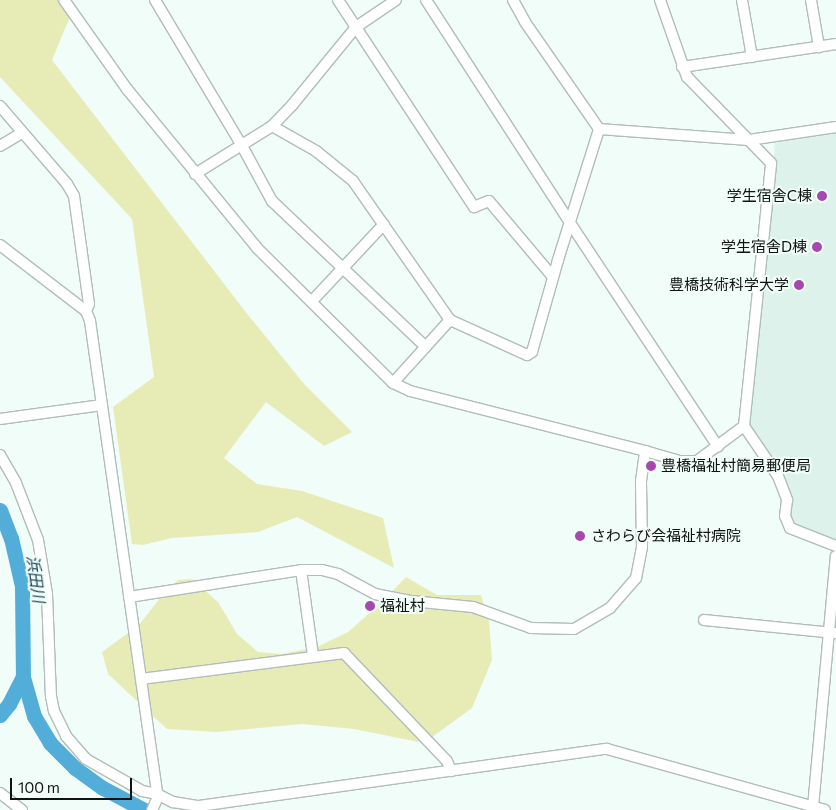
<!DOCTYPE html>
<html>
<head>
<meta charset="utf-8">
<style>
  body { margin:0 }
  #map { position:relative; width:836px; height:810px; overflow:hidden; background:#f1fdf9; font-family:Commissioner,"Noto Sans JP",sans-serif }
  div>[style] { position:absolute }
  .built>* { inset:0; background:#def2ec }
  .green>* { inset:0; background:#e7ecb7 }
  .river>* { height:15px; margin:-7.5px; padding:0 7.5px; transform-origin:7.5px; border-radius:7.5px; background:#53add9 }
  .roads { filter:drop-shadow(1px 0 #b1bdb9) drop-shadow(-1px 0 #b1bdb9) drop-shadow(0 1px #b1bdb9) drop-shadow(0 -1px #b1bdb9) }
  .minor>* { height:10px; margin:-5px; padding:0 5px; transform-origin:5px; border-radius:5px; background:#fff }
  .dots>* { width:14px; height:14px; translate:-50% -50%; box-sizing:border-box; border:2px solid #f1fdf9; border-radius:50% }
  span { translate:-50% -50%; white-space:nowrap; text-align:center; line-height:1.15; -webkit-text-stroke:4px #f1fdf9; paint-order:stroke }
  .poi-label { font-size:15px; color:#0f1312 }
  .right { translate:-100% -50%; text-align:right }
  .left { translate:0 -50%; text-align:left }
  .water-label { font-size:16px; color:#183f52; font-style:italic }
  .scale { position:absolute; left:10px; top:778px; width:122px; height:22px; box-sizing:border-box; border:2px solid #0f1312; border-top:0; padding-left:6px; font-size:15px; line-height:18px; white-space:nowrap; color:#0f1312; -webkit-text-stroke:4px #f1fdf9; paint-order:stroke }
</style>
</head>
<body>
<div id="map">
  <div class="built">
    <div style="clip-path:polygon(836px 132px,836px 540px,795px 524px,790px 512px,790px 497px,784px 476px,749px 427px,775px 143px)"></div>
  </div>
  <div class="green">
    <div style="clip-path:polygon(0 0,61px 0,71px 14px,52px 60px,248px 315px,305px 385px,352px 432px,324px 446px,266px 402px,224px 458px,257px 484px,302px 491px,383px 518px,394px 568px,297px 517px,258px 532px,172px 538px,143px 545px,132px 544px,113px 407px,154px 377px,132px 219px,0 77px)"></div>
    <div style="clip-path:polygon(406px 577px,437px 595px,481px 595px,489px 621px,492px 660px,472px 708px,424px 743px,354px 729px,302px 724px,217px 732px,167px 729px,108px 674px,102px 652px,139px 625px,160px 598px,178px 580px,192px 579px,218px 602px,237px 634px,258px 652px,282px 654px,317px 647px,348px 632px,379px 605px)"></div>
  </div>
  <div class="river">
    <div style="left:0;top:510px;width:30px;rotate:69deg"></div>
    <div style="left:11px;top:538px;width:49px;rotate:77.1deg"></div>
    <div style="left:22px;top:586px;width:91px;rotate:89.4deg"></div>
    <div style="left:23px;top:677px;width:41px;rotate:74.2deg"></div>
    <div style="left:34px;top:716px;width:31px;rotate:59deg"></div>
    <div style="left:50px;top:743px;width:35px;rotate:45deg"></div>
    <div style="left:75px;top:768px;width:34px;rotate:36deg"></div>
    <div style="left:103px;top:788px;width:47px;rotate:28.2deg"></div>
    <div style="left:0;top:715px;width:14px;rotate:-51deg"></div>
    <div style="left:9px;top:704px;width:30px;rotate:-63deg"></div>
  </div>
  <div class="roads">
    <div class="minor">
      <div style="left:64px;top:0;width:109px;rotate:54.7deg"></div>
      <div style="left:127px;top:89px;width:205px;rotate:50.7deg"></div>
      <div style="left:257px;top:248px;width:192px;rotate:44.8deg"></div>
      <div style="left:393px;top:383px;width:19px;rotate:25deg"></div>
      <div style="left:410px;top:391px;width:243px;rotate:14.3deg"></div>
      <div style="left:155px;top:0;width:168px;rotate:59.2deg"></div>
      <div style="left:241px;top:144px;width:65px;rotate:61.5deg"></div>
      <div style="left:272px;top:201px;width:212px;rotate:43.5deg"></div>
      <div style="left:338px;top:0;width:248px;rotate:56.7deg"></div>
      <div style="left:474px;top:207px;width:16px;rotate:-22deg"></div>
      <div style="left:489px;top:201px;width:99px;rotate:49.9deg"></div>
      <div style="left:426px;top:0;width:265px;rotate:57.1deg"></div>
      <div style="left:570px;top:223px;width:268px;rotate:56.5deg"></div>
      <div style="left:513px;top:0;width:25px;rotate:61deg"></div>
      <div style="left:525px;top:22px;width:130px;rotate:55.3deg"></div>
      <div style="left:599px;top:129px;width:150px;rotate:4.2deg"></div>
      <div style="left:749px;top:140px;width:88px;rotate:-8.5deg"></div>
      <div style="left:742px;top:0;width:58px;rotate:80deg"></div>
      <div style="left:811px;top:0;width:48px;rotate:80.3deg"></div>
      <div style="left:682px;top:67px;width:156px;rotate:-8.5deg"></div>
      <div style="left:0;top:106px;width:103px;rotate:49.3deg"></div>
      <div style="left:67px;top:184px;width:14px;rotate:60deg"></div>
      <div style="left:74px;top:196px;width:109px;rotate:82.1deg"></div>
      <div style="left:89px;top:304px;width:8px;rotate:113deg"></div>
      <div style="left:272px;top:126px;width:51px;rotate:29.6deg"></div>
      <div style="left:316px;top:151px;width:48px;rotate:39deg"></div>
      <div style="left:353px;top:181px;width:169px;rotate:55.1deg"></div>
      <div style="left:450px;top:320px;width:85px;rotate:24.4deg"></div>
      <div style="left:527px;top:355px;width:6px;rotate:-31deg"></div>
      <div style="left:532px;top:352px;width:96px;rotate:-74.2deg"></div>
      <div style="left:558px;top:260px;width:137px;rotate:-72.6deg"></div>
      <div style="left:0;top:146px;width:26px;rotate:-31deg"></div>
      <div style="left:195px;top:174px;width:91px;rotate:-31.9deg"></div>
      <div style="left:272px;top:126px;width:30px;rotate:-46deg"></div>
      <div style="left:293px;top:104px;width:99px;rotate:-50.7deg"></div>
      <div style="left:356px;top:27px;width:48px;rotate:-34deg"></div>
      <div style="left:0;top:245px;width:108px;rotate:37.5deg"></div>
      <div style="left:86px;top:311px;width:11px;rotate:68deg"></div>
      <div style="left:90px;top:321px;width:478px;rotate:81.9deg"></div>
      <div style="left:157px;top:794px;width:5px;rotate:90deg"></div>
      <div style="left:157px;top:799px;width:12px;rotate:114deg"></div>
      <div style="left:312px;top:301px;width:105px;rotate:-46.9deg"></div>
      <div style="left:393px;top:383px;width:85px;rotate:-47.9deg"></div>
      <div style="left:0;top:419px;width:103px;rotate:-7.8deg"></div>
      <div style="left:744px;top:426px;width:60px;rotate:55.8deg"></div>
      <div style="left:778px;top:476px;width:26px;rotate:69deg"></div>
      <div style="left:787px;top:500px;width:16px;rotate:97deg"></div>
      <div style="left:785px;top:516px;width:13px;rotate:67deg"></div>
      <div style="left:790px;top:528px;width:49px;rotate:21.4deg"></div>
      <div style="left:0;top:455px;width:32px;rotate:60deg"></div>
      <div style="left:16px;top:483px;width:61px;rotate:68.9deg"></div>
      <div style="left:38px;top:540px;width:55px;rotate:80.5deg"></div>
      <div style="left:47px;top:594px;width:102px;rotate:87.8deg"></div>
      <div style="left:51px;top:696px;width:15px;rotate:79deg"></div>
      <div style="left:54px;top:711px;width:28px;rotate:64deg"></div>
      <div style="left:66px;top:736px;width:30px;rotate:49deg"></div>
      <div style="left:86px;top:759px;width:64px;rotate:29.7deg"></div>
      <div style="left:142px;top:791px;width:15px;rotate:11deg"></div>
      <div style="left:157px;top:794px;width:18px;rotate:27deg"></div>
      <div style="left:173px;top:802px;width:26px;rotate:9deg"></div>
      <div style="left:199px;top:806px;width:412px;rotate:-8deg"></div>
      <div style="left:607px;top:749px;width:226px;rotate:15.6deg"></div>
      <div style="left:301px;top:570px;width:86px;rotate:82deg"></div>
      <div style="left:129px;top:597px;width:174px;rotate:-8.9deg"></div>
      <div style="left:301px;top:570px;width:21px"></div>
      <div style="left:322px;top:570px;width:16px;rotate:14deg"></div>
      <div style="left:338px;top:574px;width:42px;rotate:28.4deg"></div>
      <div style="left:375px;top:594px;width:37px;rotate:11deg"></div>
      <div style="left:411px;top:601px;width:62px;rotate:5.5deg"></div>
      <div style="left:473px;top:607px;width:62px;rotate:19.9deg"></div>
      <div style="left:531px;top:628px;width:43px;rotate:1.3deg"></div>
      <div style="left:574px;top:629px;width:42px;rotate:-30.3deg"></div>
      <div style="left:610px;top:608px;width:40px;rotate:-49deg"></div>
      <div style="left:636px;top:578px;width:32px;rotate:-79deg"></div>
      <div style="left:642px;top:547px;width:66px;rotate:-90.9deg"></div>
      <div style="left:641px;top:481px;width:30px;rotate:-82deg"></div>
      <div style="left:645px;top:451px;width:37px;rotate:16deg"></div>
      <div style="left:681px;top:461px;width:16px"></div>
      <div style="left:697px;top:461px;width:59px;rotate:-36.7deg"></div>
      <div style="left:744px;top:426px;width:264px;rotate:-84.1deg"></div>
      <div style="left:771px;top:163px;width:120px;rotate:-134.3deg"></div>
      <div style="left:687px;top:77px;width:82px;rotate:-109.3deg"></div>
      <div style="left:704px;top:620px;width:132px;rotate:5.7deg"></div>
      <div style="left:141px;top:679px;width:205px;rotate:-7.3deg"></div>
      <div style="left:344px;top:653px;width:149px;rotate:46.4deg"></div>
      <div style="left:447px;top:761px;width:11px;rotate:68deg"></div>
      <div style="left:0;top:793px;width:28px;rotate:38deg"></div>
      <div style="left:813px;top:807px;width:252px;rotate:-84.8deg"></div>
    </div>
  </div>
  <div class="dots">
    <div style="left:822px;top:196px;background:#a748b1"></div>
    <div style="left:817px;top:247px;background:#a748b1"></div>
    <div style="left:799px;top:285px;background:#a748b1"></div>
    <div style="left:651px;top:466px;background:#a748b1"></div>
    <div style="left:580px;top:536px;background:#a748b1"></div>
    <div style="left:370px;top:606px;background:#a748b1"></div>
  </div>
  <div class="poi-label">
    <span class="right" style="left:812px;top:196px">学生宿舎C棟</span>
    <span class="right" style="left:807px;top:247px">学生宿舎D棟</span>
    <span class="right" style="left:789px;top:285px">豊橋技術科学大学</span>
    <span class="left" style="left:661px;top:466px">豊橋福祉村簡易郵便局</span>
    <span class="left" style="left:591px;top:536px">さわらび会福祉村病院</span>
    <span class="left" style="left:380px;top:606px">福祉村</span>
  </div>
  <div class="water-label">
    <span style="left:36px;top:579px;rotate:82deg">浜田川</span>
  </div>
  <div class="scale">100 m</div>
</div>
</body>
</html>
